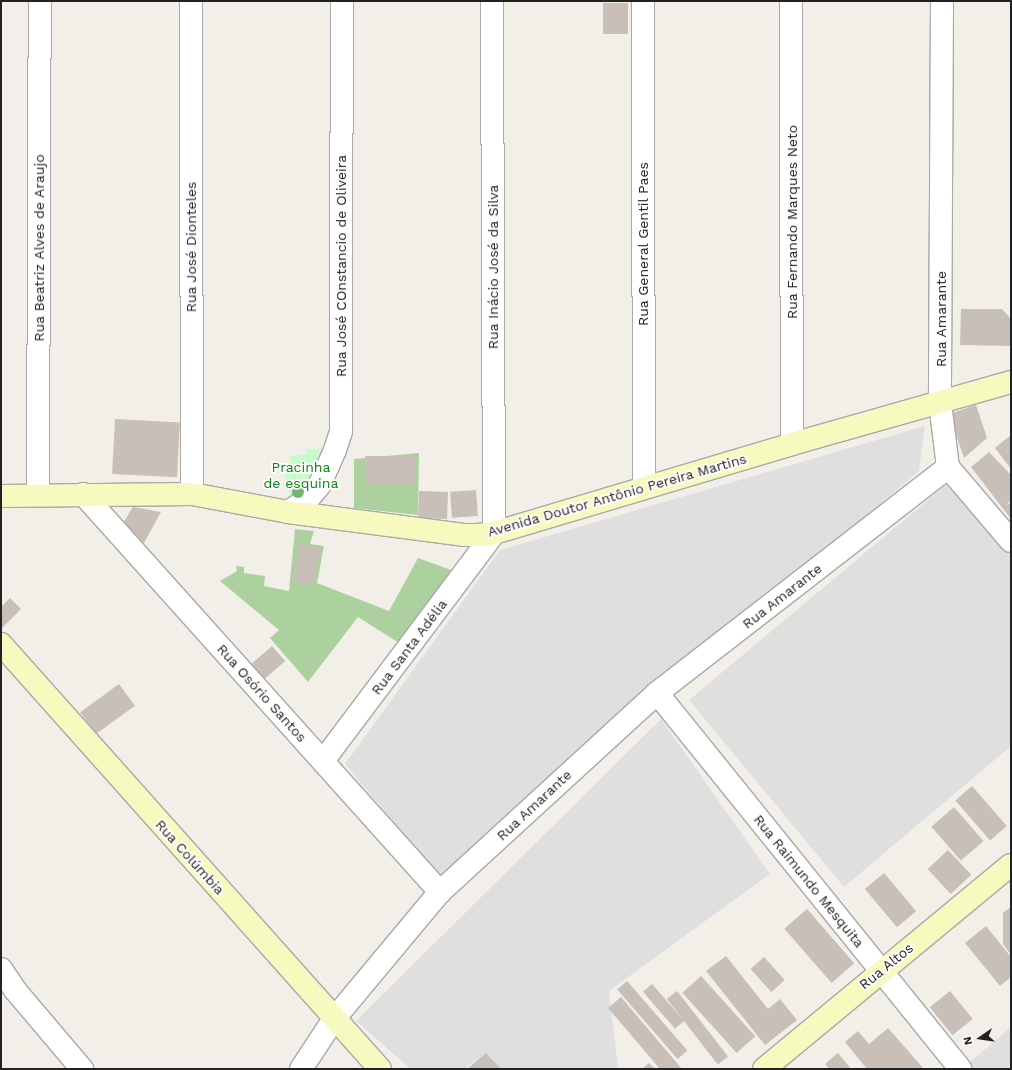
<!DOCTYPE html>
<html>
<head>
<meta charset="utf-8">
<style>
  body { margin:0 }
  #map { position:relative; width:1012px; height:1070px; overflow:hidden; background:#f2efe9; font-family:"Work Sans",sans-serif }
  div>[style] { position:absolute }
  .residential>* { inset:0; background:#e0dfdf }
  .forest>* { inset:0; background:#add19e }
  .park>* { inset:0; background:#c8facc }
  .building>* { inset:0; background:#c7bfb8; transform-origin:0 0 }
  .roads { filter:drop-shadow(1px 0 #a9a9a9) drop-shadow(-1px 0 #a9a9a9) drop-shadow(0 1px #a9a9a9) drop-shadow(0 -1px #a9a9a9) }
  .street>* { height:22px; margin:-11px; padding:0 11px; transform-origin:11px; border-radius:11px; background:#fff }
  .secondary>* { height:22px; margin:-11px; padding:0 11px; transform-origin:11px; border-radius:11px; background:#f7fabf }
  .trees>* { width:12px; height:12px; margin:-6px; border-radius:50%; background:#74b475 }
  span { translate:-50% -50%; white-space:nowrap; text-align:center; line-height:1.15; -webkit-text-stroke:3.5px #fff; paint-order:stroke }
  .street-label { font-size:14px; color:#222 }
  .park-label { font-size:14px; color:#0c8416 }
  .frame { position:absolute; inset:0; border:2px solid #222; pointer-events:none }
  .north { position:absolute; left:960px; top:1018px; width:40px; height:40px; -webkit-text-stroke:3px #fff; paint-order:stroke; rotate:257deg; font-size:11px; font-weight:700; line-height:16px; text-align:center; color:#222 }
  .north::after { content:''; display:block; margin:auto; width:14px; height:18px; background:#222; clip-path:polygon(50% 0,100% 100%,50% 72%,0 100%) }
</style>
</head>
<body>
<div id="map">
  <div class="residential">
    <div style="clip-path:polygon(925px 426px,919px 471px,440px 877px,345px 764px,500px 550px)"></div>
    <div style="clip-path:polygon(952px 480px,1011px 551px,1011px 746px,844px 887px,689px 700px)"></div>
    <div style="clip-path:polygon(661px 719px,770px 874px,609px 991px,618px 1069px,500px 1069px,486px 1053px,464px 1069px,411px 1069px,356px 1021px)"></div>
    <div style="clip-path:polygon(1011px 1027px,1011px 1069px,962px 1069px)"></div>
  </div>
  <div class="forest">
    <div style="clip-path:polygon(419px 453px,418px 515px,354px 508px,354px 459px)"></div>
    <div style="clip-path:polygon(295px 529px,314px 531px,310px 544px,324px 546px,317px 583px,389px 611px,418px 558px,451px 570px,399px 643px,358px 617px,308px 682px,270px 638px,279px 630px,220px 581px,237px 571px,236px 566px,244px 567px,244px 573px,265px 576px,264px 586px,289px 591px)"></div>
  </div>
  <div class="park">
    <div style="clip-path:polygon(329px 448px,313px 484px,290px 499px,284px 465px,290px 464px,290px 456px,307px 454px,306px 449px)"></div>
  </div>
  <div class="building">
    <div style="left:628px;top:3px;width:31px;height:25px;rotate:90deg"></div>
    <div style="clip-path:polygon(961px 309px,1002px 309px,1011px 319px,1011px 346px,960px 345px)"></div>
    <div style="clip-path:polygon(976px 405px,987px 438px,964px 458px,949px 414px)"></div>
    <div style="left:115px;top:419px;width:65px;height:55px;rotate:3deg"></div>
    <div style="clip-path:polygon(1011px 435px,1011px 469px,995px 448px)"></div>
    <div style="clip-path:polygon(989px 452px,1011px 475px,1011px 500px,1005px 506px,1011px 502px,1011px 519px,971px 467px)"></div>
    <div style="left:415px;top:456px;width:28px;height:50px;rotate:90deg"></div>
    <div style="left:476px;top:490px;width:26px;height:26px;rotate:86deg"></div>
    <div style="left:419px;top:491px;width:29px;height:27px;rotate:2deg"></div>
    <div style="clip-path:polygon(133px 507px,161px 512px,144px 543px,123px 523px)"></div>
    <div style="left:300px;top:543px;width:22px;height:38px;rotate:13deg"></div>
    <div style="clip-path:polygon(10px 598px,21px 609px,1px 629px,1px 607px)"></div>
    <div style="left:272px;top:646px;width:20px;height:27px;rotate:49deg"></div>
    <div style="left:119px;top:684px;width:27px;height:48px;rotate:54deg"></div>
    <div style="left:972px;top:786px;width:53px;height:22px;rotate:49deg"></div>
    <div style="left:954px;top:807px;width:45px;height:30px;rotate:49deg"></div>
    <div style="left:948px;top:850px;width:34px;height:28px;rotate:47deg"></div>
    <div style="left:884px;top:873px;width:50px;height:25px;rotate:50deg"></div>
    <div style="clip-path:polygon(1011px 907px,1011px 955px,1003px 944px,1003px 913px)"></div>
    <div style="left:807px;top:909px;width:72px;height:30px;rotate:49deg"></div>
    <div style="clip-path:polygon(986px 926px,1011px 957px,1011px 977px,1000px 986px,965px 943px)"></div>
    <div style="clip-path:polygon(726px 956px,768px 1009px,780px 999px,797px 1020px,765px 1045px,706px 971px)"></div>
    <div style="left:764px;top:957px;width:31px;height:18px;rotate:48deg"></div>
    <div style="left:701px;top:976px;width:81px;height:25px;rotate:48deg"></div>
    <div style="left:627px;top:981px;width:92px;height:13px;rotate:49deg"></div>
    <div style="left:652px;top:984px;width:49px;height:12px;rotate:49deg"></div>
    <div style="left:677px;top:991px;width:83px;height:13px;rotate:52deg"></div>
    <div style="left:950px;top:991px;width:36px;height:26px;rotate:51deg"></div>
    <div style="clip-path:polygon(621px 997px,682px 1069px,660px 1069px,608px 1008px)"></div>
    <div style="clip-path:polygon(888px 1028px,924px 1069px,867px 1069px,845px 1042px,858px 1031px,869px 1044px)"></div>
    <div style="clip-path:polygon(486px 1053px,501px 1069px,467px 1069px)"></div>
    <div style="clip-path:polygon(838px 1053px,851px 1069px,829px 1069px,825px 1064px)"></div>
    <div style="clip-path:polygon(649px 1063px,655px 1069px,642px 1069px)"></div>
  </div>
  <div class="roads">
    <div class="street">
      <div style="left:191px;top:1px;width:493px;rotate:89.9deg"></div>
      <div style="left:643px;top:1px;width:486px;rotate:89.9deg"></div>
      <div style="left:791px;top:1px;width:443px;rotate:89.9deg"></div>
      <div style="left:942px;top:1px;width:402px;rotate:90.3deg"></div>
      <div style="left:940px;top:403px;width:64px;rotate:82.9deg"></div>
      <div style="left:948px;top:467px;width:97px;rotate:49.6deg"></div>
      <div style="left:83px;top:494px;width:535px;rotate:48.11deg"></div>
      <div style="left:38px;top:495px;width:494px;rotate:-89.8deg"></div>
      <div style="left:288px;top:512px;width:24px;rotate:-33deg"></div>
      <div style="left:308px;top:499px;width:17px;rotate:-50deg"></div>
      <div style="left:319px;top:486px;width:39px;rotate:-66deg"></div>
      <div style="left:335px;top:450px;width:20px;rotate:-72deg"></div>
      <div style="left:341px;top:431px;width:430px;rotate:-89.9deg"></div>
      <div style="left:657px;top:693px;width:483px;rotate:51.1deg"></div>
      <div style="left:323px;top:761px;width:285px;rotate:-53.1deg"></div>
      <div style="left:494px;top:533px;width:532px;rotate:-90.22deg"></div>
      <div style="left:1px;top:969px;width:25px;rotate:56deg"></div>
      <div style="left:15px;top:990px;width:104px;rotate:49.7deg"></div>
      <div style="left:301px;top:1069px;width:60px;rotate:-56.6deg"></div>
      <div style="left:334px;top:1019px;width:165px;rotate:-50.2deg"></div>
      <div style="left:440px;top:892px;width:294px;rotate:-42.5deg"></div>
      <div style="left:657px;top:693px;width:368px;rotate:-37.8deg"></div>
    </div>
    <div class="secondary">
      <div style="left:1px;top:496px;width:191px;rotate:-0.6deg"></div>
      <div style="left:192px;top:494px;width:98px;rotate:10.6deg"></div>
      <div style="left:288px;top:512px;width:177px;rotate:7.4deg"></div>
      <div style="left:464px;top:535px;width:14px"></div>
      <div style="left:478px;top:535px;width:16px;rotate:-7deg"></div>
      <div style="left:494px;top:533px;width:311px;rotate:-16.6deg"></div>
      <div style="left:792px;top:444px;width:228px;rotate:-15.8deg"></div>
      <div style="left:1px;top:644px;width:569px;rotate:48.27deg"></div>
      <div style="left:764px;top:1069px;width:320px;rotate:-39.6deg"></div>
    </div>
  </div>
  <div class="trees">
    <div style="left:298px;top:492px"></div>
  </div>
  <div class="street-label">
    <span style="left:792px;top:222px;rotate:-90deg">Rua Fernando Marques Neto</span>
    <span style="left:643px;top:244px;rotate:-90deg">Rua General Gentil Paes</span>
    <span style="left:191px;top:247px;rotate:-90deg">Rua José Dionteles</span>
    <span style="left:39px;top:248px;rotate:-90deg">Rua Beatriz Alves de Araujo</span>
    <span style="left:341px;top:266px;rotate:-90deg">Rua José COnstancio de Oliveira</span>
    <span style="left:493px;top:267px;rotate:-90deg">Rua Inácio José da Silva</span>
    <span style="left:941px;top:319px;rotate:-90deg">Rua Amarante</span>
    <span style="left:617px;top:495px;rotate:-16deg">Avenida Doutor Antônio Pereira Martins</span>
    <span style="left:782px;top:596px;rotate:-38deg">Rua Amarante</span>
    <span style="left:409px;top:647px;rotate:-53deg">Rua Santa Adélia</span>
    <span style="left:262px;top:693px;rotate:48deg">Rua Osório Santos</span>
    <span style="left:534px;top:805px;rotate:-43deg">Rua Amarante</span>
    <span style="left:190px;top:857px;rotate:48deg">Rua Colúmbia</span>
    <span style="left:809px;top:881px;rotate:51deg">Rua Raimundo Mesquita</span>
    <span style="left:886px;top:966px;rotate:-39deg">Rua Altos</span>
  </div>
  <div class="park-label">
    <span style="left:301px;top:475px">Pracinha<br>de esquina</span>
  </div>
  <div class="frame"></div>
  <div class="north">N</div>
</div>
</body>
</html>
